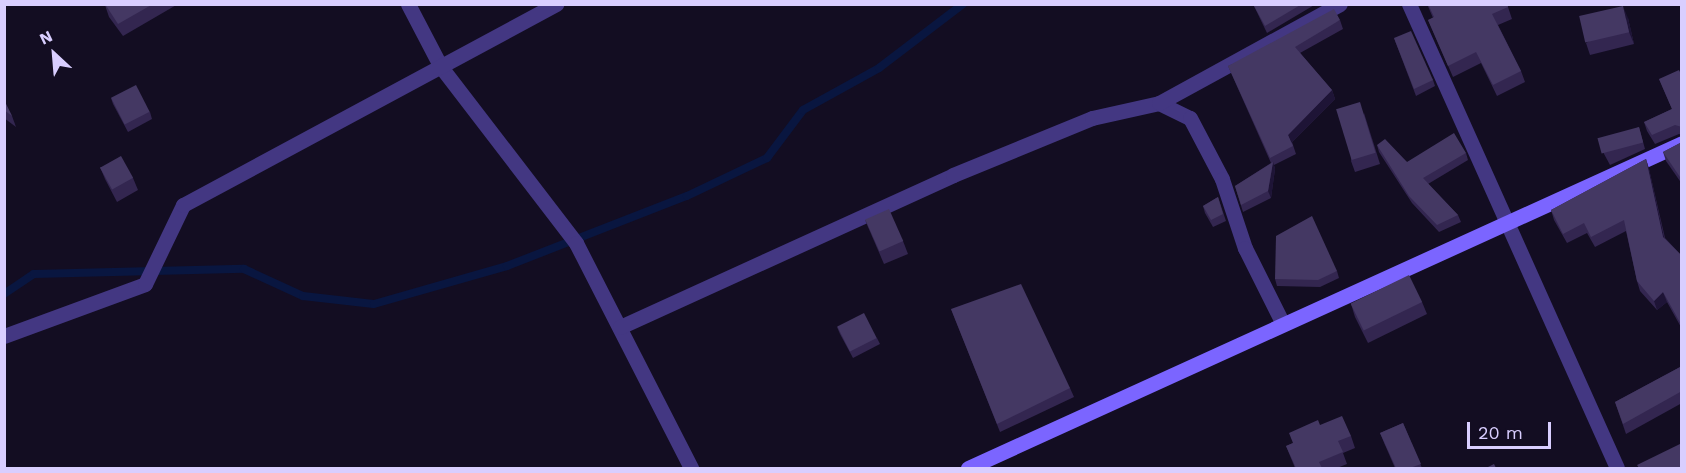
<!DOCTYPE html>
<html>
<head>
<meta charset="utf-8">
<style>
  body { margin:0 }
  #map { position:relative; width:1686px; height:473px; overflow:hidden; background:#130d22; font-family:"Work Sans",sans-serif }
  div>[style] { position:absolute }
  .stream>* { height:8px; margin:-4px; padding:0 4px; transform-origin:4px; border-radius:4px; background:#091640 }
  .street>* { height:15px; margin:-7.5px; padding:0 7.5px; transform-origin:7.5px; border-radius:7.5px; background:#433782 }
  .secondary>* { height:15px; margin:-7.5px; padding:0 7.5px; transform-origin:7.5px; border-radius:7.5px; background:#7b65ff }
  .wall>* { inset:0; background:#332650 }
  .shaded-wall>* { inset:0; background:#1e1436 }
  .building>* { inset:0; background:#443863; transform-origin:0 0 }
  span { translate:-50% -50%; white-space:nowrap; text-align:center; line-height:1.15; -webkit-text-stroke:6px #130d22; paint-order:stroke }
  .frame { position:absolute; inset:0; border:6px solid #d9ceff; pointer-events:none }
  .north { position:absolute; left:24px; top:24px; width:60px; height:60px; -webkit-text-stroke:4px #130d22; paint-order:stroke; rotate:334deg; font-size:16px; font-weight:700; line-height:24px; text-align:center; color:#d9ceff }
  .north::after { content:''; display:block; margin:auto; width:21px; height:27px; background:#d9ceff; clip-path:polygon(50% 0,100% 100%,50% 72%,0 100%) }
  .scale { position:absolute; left:1467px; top:422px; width:84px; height:27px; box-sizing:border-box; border:3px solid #d9ceff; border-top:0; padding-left:8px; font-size:18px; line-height:21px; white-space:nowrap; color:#d9ceff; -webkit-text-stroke:4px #130d22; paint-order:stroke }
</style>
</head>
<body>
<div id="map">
  <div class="stream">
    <div style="left:4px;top:294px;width:36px;rotate:-34deg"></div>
    <div style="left:34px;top:274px;width:210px;rotate:-1.4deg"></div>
    <div style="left:244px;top:269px;width:65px;rotate:24.6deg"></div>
    <div style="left:303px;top:296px;width:71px;rotate:6.4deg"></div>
    <div style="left:374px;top:304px;width:138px;rotate:-15.9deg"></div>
    <div style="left:507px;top:266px;width:193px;rotate:-21.3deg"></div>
    <div style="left:687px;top:196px;width:89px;rotate:-25.4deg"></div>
    <div style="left:767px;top:158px;width:60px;rotate:-53.1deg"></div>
    <div style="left:803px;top:110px;width:87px;rotate:-28.9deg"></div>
    <div style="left:879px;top:68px;width:106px;rotate:-37.3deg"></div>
  </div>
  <div class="street">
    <div style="left:408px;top:4px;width:71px;rotate:62.4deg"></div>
    <div style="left:441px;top:67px;width:222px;rotate:52.5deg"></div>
    <div style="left:576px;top:243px;width:253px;rotate:62.9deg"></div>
    <div style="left:1409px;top:4px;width:508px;rotate:65.85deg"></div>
    <div style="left:1159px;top:103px;width:34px;rotate:26deg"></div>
    <div style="left:1190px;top:118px;width:69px;rotate:62.3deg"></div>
    <div style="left:1222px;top:179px;width:73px;rotate:71.6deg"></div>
    <div style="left:1245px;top:248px;width:85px;rotate:63.4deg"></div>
    <div style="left:620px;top:327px;width:366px;rotate:-24.5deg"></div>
    <div style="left:953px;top:175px;width:150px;rotate:-22.3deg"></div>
    <div style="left:1092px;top:118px;width:69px;rotate:-12.6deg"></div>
    <div style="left:1159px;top:103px;width:206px;rotate:-28.7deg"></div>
    <div style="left:4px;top:336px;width:150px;rotate:-20.2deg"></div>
    <div style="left:145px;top:284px;width:88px;rotate:-64.3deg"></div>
    <div style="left:183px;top:205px;width:424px;rotate:-28.3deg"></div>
  </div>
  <div class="secondary">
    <div style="left:968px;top:468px;width:784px;rotate:-24.47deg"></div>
  </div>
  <div class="wall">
    <div style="clip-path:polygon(178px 4px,123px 36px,109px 17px,105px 5px)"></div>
    <div style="clip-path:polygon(1253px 4px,1316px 4px,1267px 33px)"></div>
    <div style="clip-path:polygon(1427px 4px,1507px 4px,1512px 19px,1498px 25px,1521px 71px,1525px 82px,1497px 96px,1481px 63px,1453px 77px,1428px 20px,1433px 18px)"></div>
    <div style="clip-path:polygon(1628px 18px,1634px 44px,1590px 55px,1586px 43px)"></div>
    <div style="clip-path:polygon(1340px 20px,1343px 29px,1300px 53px,1332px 90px,1335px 99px,1292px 142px,1296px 154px,1274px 165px,1275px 169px,1271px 198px,1243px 212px,1235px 186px,1271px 163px,1228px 66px)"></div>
    <div style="clip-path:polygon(1394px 38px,1433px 80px,1435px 86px,1416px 96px)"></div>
    <div style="clip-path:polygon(1682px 76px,1682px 135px,1679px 134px,1655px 144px,1647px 131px,1644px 122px,1672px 109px,1659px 79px)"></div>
    <div style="clip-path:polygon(111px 98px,150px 112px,152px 119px,128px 132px,113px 104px)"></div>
    <div style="clip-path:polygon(4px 100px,12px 116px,16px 127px,4px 118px)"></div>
    <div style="clip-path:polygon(1364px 113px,1380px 164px,1355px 172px,1351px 161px)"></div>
    <div style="clip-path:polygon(1639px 127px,1645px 149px,1610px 165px,1603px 152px,1600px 145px)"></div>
    <div style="clip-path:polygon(1682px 142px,1682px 184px,1666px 161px,1663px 152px)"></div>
    <div style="clip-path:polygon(1377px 145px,1407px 162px,1466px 153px,1468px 160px,1428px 184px,1458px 215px,1461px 222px,1439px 232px,1412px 203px,1379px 152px)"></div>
    <div style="clip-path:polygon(1646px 159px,1649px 169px,1665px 238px,1682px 256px,1682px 329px,1667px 302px,1657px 310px,1640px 291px,1637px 281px,1626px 231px,1595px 247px,1587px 233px,1567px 243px,1554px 220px,1551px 210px)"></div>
    <div style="clip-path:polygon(100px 167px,133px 178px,138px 190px,117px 202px,105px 179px)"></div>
    <div style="clip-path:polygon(1218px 197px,1226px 221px,1213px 227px,1205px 213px,1203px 206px)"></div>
    <div style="clip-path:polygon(865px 220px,903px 241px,908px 254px,884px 264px)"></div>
    <div style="clip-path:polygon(1337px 271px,1339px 278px,1320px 287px,1277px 286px,1275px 279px)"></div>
    <div style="clip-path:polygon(1422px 302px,1427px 314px,1368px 343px,1355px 317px,1351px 304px)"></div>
    <div style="clip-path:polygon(951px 309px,1070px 388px,1074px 397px,1000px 432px)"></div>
    <div style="clip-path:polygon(837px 327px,877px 338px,880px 344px,853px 358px,840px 334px)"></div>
    <div style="clip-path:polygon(1682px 366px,1682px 403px,1626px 434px,1615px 402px)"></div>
    <div style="clip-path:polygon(1403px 423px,1422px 468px,1395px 468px,1385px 445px,1380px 433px)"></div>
    <div style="clip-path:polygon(1320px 425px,1351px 436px,1355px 448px,1343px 453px,1347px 464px,1337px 468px,1295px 468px,1286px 446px,1293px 443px)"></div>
  </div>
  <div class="shaded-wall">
    <div style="clip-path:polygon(1623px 6px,1628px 18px,1634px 44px,1629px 32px)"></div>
    <div style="clip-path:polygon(1332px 90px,1335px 99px,1291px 143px,1288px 135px)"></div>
    <div style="clip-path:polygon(1646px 159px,1649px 169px,1666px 246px,1663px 237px)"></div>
    <div style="clip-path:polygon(1273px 162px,1275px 169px,1271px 198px,1268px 191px)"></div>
    <div style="clip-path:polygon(1663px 292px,1667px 302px,1657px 310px,1654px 301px)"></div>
  </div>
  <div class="building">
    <div style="clip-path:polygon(105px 4px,153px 4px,118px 24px)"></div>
    <div style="clip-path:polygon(1253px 4px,1302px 4px,1265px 26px)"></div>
    <div style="clip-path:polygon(1428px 4px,1507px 4px,1508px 7px,1492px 14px,1521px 71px,1493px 85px,1476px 52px,1448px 66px,1428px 20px,1434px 17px)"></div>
    <div style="left:1623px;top:6px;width:27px;height:45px;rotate:77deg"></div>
    <div style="clip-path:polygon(1334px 9px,1340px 20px,1295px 47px,1332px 90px,1288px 135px,1293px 146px,1270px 158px,1228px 66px)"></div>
    <div style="clip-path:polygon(1411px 31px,1433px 80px,1414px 89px,1394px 38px)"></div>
    <div style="clip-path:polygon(1679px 70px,1682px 76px,1682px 127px,1675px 125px,1652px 135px,1644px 122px,1672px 109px,1659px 79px)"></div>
    <div style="left:136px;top:85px;width:30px;height:28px;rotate:63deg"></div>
    <div style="clip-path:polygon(4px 100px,12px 116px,4px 110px)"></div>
    <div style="left:1360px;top:102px;width:53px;height:25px;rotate:73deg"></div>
    <div style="left:1639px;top:127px;width:16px;height:43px;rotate:75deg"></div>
    <div style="clip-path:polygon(1454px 133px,1466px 153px,1423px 178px,1458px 215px,1437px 225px,1409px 196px,1377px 145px,1385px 139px,1407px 162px)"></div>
    <div style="clip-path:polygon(1682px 142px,1682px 180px,1663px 152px)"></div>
    <div style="left:121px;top:156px;width:25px;height:24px;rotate:61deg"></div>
    <div style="clip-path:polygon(1646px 159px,1663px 237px,1682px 256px,1682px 326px,1663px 292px,1654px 301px,1637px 281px,1624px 220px,1591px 237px,1584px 223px,1563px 234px,1551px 210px)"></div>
    <div style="clip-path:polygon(1273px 162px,1268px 191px,1241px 205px,1235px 186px)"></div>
    <div style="clip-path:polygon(1218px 197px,1223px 214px,1211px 220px,1203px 206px)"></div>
    <div style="left:889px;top:209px;width:35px;height:26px;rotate:66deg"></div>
    <div style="clip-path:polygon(1312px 216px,1337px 271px,1318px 280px,1275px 279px,1276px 236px)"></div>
    <div style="left:1409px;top:275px;width:30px;height:65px;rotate:64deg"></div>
    <div style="clip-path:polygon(1021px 284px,1070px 388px,997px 424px,951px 309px)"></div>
    <div style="left:864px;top:313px;width:28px;height:30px;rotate:63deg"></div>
    <div style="clip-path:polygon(1682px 366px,1682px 391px,1623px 424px,1615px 402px)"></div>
    <div style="clip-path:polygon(1342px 416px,1351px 436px,1338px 441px,1343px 452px,1319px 462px,1322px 468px,1296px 468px,1286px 446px,1293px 443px,1289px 433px,1318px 420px,1320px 425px)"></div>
    <div style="clip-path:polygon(1403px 423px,1421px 464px,1410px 468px,1396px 468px,1380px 433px)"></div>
    <div style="clip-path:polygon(1682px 443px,1682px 468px,1639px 468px,1637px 465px)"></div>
    <div style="clip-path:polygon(1494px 464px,1496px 468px,1486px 468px)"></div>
  </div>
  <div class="frame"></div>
  <div class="north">N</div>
  <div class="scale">20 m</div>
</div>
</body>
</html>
